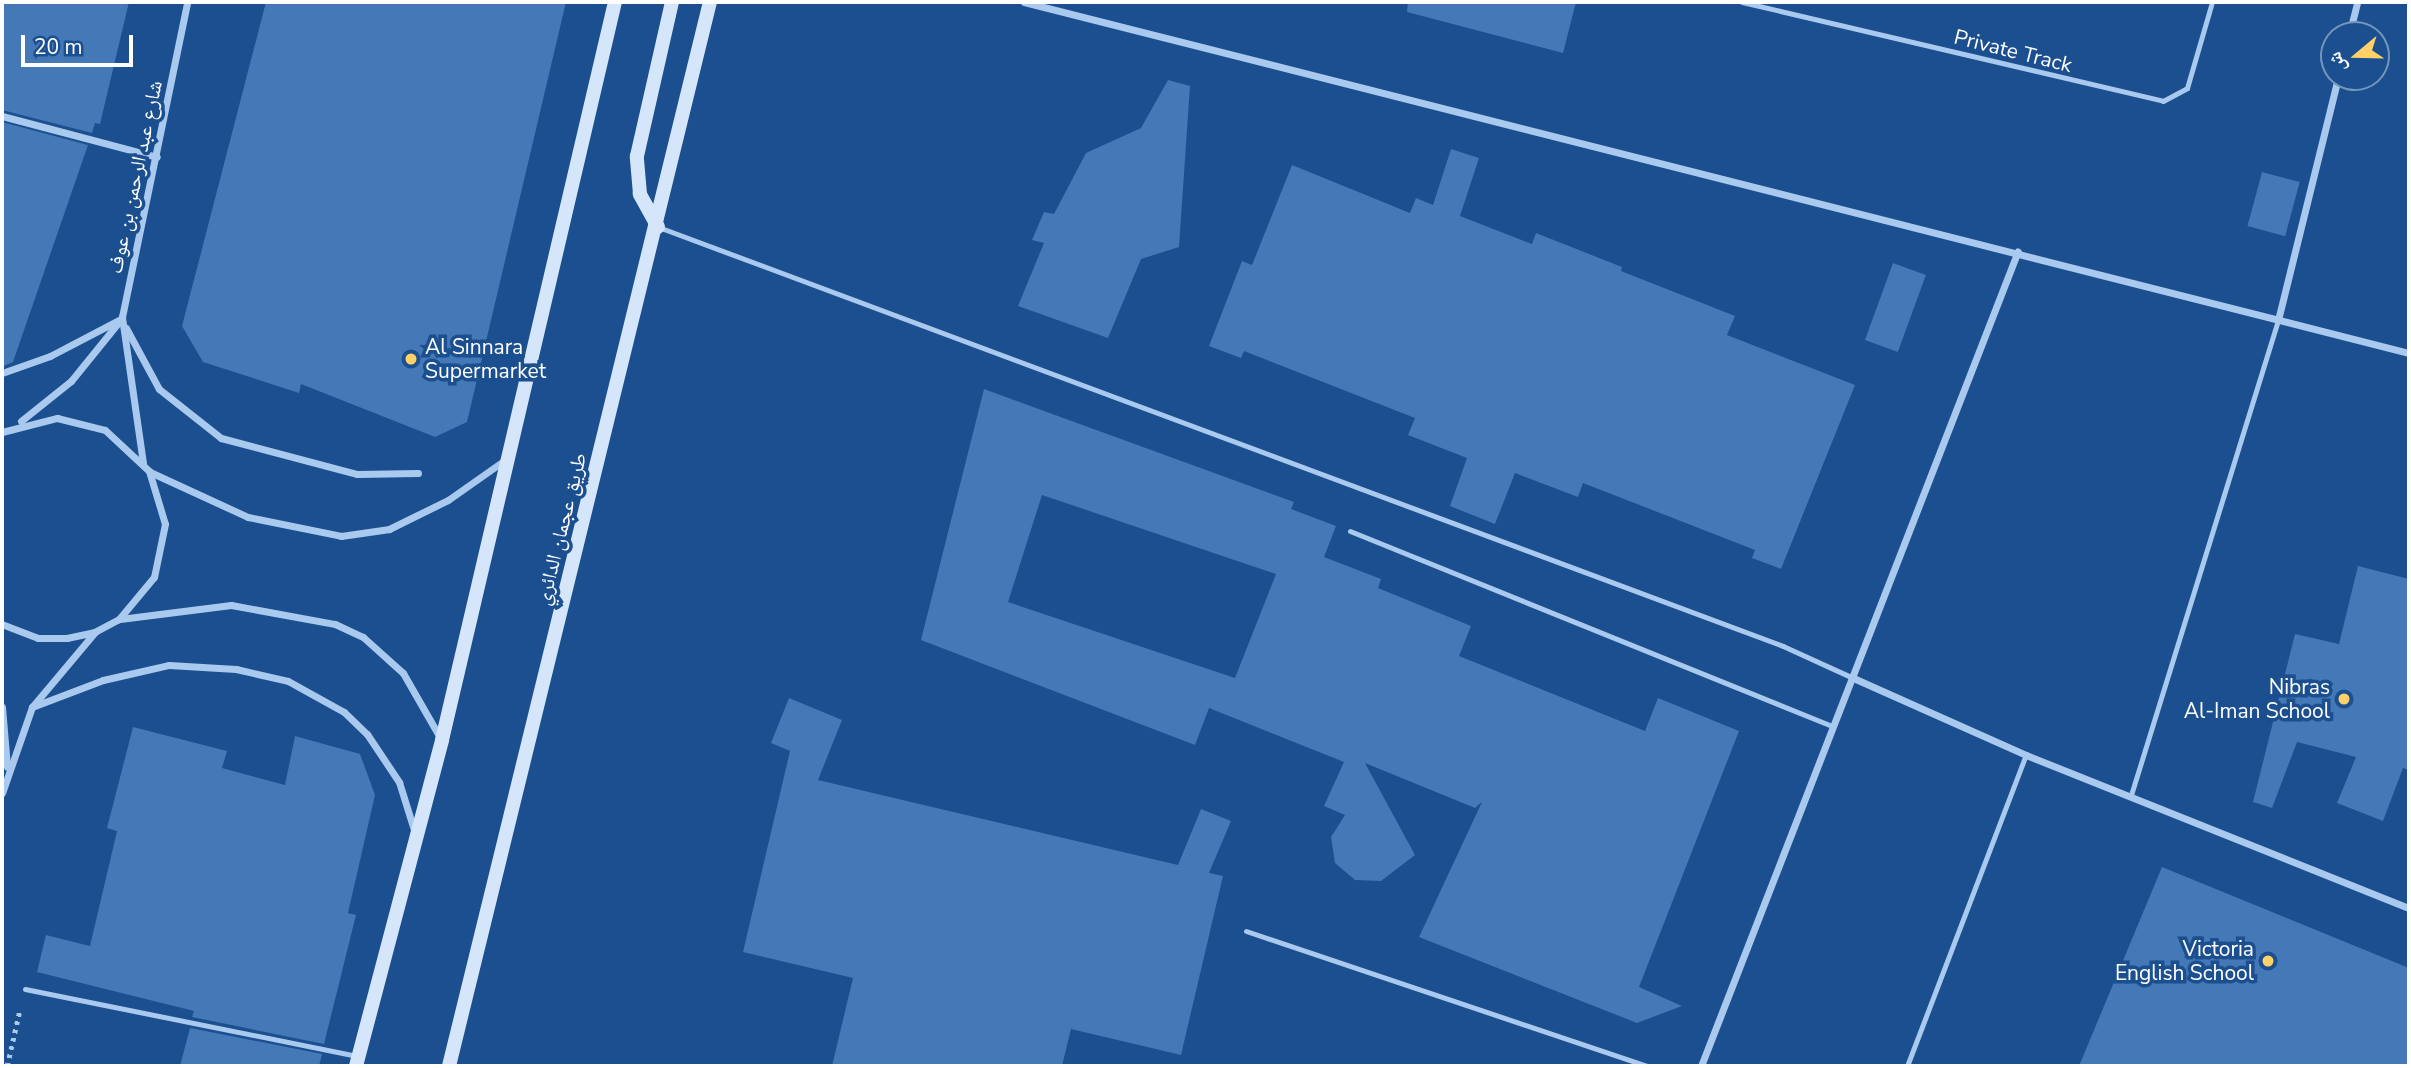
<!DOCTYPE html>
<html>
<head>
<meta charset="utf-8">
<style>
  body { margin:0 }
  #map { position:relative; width:2411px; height:1068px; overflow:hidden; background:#1b4f8f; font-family:"Nunito Sans","Noto Naskh Arabic",sans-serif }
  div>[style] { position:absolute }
  .building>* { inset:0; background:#4478b7; transform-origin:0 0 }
  .path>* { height:4.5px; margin-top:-2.25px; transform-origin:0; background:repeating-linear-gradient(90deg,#a9c9ee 0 3.5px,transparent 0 8.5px) }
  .service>* { height:5px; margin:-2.5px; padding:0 2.5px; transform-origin:2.5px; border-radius:2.5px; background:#a9c9ee }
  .minor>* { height:7px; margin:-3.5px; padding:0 3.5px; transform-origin:3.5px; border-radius:3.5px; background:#a9c9ee }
  .secondary>* { height:14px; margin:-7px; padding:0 7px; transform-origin:7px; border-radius:7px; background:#d6e6fa }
  .dots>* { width:19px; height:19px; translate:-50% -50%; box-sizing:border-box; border:4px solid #1b4f8f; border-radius:50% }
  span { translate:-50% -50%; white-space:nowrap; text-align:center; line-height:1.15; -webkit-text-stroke:7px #1b4f8f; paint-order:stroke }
  .street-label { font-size:21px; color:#fff }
  .poi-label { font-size:21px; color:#fff }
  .left { translate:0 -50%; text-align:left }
  .right { translate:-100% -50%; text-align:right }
  .frame { position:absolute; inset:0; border:4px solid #fff; pointer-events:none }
  .north { position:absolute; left:2320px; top:21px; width:70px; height:70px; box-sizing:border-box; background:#1b4f8f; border:2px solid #7695bc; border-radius:50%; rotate:251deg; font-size:19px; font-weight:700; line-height:28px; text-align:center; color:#fff }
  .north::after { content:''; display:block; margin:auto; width:24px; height:32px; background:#ffd166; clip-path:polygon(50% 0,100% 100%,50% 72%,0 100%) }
  .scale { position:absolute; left:21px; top:35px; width:112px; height:32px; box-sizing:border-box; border:4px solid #fff; border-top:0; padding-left:9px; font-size:21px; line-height:24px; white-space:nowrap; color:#fff; -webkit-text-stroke:5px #1b4f8f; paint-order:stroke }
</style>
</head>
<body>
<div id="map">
  <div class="building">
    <div style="clip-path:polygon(2px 2px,129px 2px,100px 124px,95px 123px,92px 133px,2px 110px)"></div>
    <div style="clip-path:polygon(266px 2px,566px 2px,467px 422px,435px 437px,301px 384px,299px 393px,203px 362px,182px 326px)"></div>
    <div style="clip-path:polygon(1408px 2px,1576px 2px,1563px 53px,1407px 12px)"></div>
    <div style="clip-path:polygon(1168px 80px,1190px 86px,1179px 247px,1141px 259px,1108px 338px,1018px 306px,1044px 243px,1032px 240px,1044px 212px,1054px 214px,1086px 153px,1141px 128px)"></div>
    <div style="clip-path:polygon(2px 122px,88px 145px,13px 362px,2px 367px)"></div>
    <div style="clip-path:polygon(1451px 149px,1479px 158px,1460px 216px,1532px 244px,1536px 233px,1622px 267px,1621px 271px,1735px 316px,1727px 335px,1855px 385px,1781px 569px,1752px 558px,1755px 550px,1583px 483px,1578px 497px,1515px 473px,1495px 524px,1450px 506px,1467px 458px,1408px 435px,1415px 418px,1244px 351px,1241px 358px,1209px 346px,1242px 261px,1252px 265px,1292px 165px,1410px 213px,1416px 198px,1433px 205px)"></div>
    <div style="left:2262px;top:172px;width:39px;height:56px;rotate:15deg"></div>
    <div style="left:1893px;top:263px;width:35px;height:82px;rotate:20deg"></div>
    <div style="clip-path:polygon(evenodd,984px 389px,1294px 502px,1291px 509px,1336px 526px,1324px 557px,1381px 579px,1378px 588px,1471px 626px,1459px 656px,1645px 731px,1658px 698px,1739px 731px,1639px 987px,1682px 1006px,1637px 1023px,1419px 937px,1482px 802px,1475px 808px,1365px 763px,1415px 855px,1381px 881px,1355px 880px,1335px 863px,1331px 837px,1345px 815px,1324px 806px,1344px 762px,1209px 708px,1195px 745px,921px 640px,984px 389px,1042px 495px,1276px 574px,1235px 678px,1008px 602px,1042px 495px)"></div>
    <div style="clip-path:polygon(2358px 566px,2409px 579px,2409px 770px,2403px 768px,2383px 821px,2337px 803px,2356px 757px,2297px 742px,2272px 808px,2253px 802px,2295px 634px,2339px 644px)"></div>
    <div style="clip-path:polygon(789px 698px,842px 720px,818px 780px,1178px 865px,1201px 809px,1231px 821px,1209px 873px,1223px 876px,1181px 1055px,1071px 1029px,1062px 1066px,832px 1066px,853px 978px,743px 952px,790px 751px,771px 743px)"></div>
    <div style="clip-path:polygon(133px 727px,227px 751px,222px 768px,285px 785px,295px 736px,360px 754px,375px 795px,348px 913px,356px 915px,324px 1044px,192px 1017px,194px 1011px,37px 972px,46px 935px,90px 946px,117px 831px,107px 828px)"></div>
    <div style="clip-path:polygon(2162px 867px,2409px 968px,2409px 1066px,2079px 1066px)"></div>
    <div style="clip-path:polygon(190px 1028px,322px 1054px,319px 1066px,180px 1066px)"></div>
  </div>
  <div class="path">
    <div style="left:7px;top:1066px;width:58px;rotate:-77.2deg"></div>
  </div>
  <div class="service">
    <div style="left:1742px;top:2px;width:432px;rotate:13.2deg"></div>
    <div style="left:2163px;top:101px;width:27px;rotate:-28deg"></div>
    <div style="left:2187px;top:88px;width:90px;rotate:-73.8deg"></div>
    <div style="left:661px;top:228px;width:1197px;rotate:20.43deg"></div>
    <div style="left:1783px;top:646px;width:75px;rotate:24.5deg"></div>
    <div style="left:1350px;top:531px;width:520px;rotate:22.03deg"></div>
    <div style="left:2131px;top:795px;width:497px;rotate:-72.8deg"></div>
    <div style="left:1246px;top:931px;width:422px;rotate:18.6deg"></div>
    <div style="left:25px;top:989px;width:340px;rotate:11.4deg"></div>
    <div style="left:1907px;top:1066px;width:333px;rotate:-69.1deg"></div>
  </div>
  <div class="minor">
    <div style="left:1024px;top:2px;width:1429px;rotate:14.22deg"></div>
    <div style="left:2349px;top:35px;width:34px;rotate:-76deg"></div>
    <div style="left:2px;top:116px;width:160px;rotate:14.8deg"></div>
    <div style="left:2278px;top:320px;width:250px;rotate:-76.1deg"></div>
    <div style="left:126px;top:328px;width:69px;rotate:61.6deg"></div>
    <div style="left:159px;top:389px;width:79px;rotate:38.3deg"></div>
    <div style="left:221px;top:438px;width:141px;rotate:14.8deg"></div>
    <div style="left:357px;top:474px;width:61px;rotate:-0.9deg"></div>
    <div style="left:2px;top:373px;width:51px;rotate:-19.5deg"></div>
    <div style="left:50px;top:356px;width:78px;rotate:-27.6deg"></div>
    <div style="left:21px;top:421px;width:64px;rotate:-38.7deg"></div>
    <div style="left:71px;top:381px;width:81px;rotate:-51deg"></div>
    <div style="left:2px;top:432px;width:57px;rotate:-14.3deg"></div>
    <div style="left:57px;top:418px;width:49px;rotate:14deg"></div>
    <div style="left:105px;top:430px;width:60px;rotate:43deg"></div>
    <div style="left:149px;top:471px;width:55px;rotate:73.2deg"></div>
    <div style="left:165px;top:524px;width:54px;rotate:101.7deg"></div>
    <div style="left:154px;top:577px;width:55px;rotate:129.8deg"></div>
    <div style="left:119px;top:619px;width:27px;rotate:152deg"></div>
    <div style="left:95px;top:632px;width:29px;rotate:168deg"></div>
    <div style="left:67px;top:638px;width:29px;rotate:180deg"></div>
    <div style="left:38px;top:638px;width:39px;rotate:-159deg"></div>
    <div style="left:143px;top:463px;width:148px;rotate:-98.2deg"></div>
    <div style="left:122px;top:317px;width:322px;rotate:-78.3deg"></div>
    <div style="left:150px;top:472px;width:108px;rotate:24.7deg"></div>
    <div style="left:248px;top:517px;width:95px;rotate:11.5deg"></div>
    <div style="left:341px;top:536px;width:49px;rotate:-8.3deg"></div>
    <div style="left:389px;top:529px;width:66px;rotate:-26.2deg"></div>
    <div style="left:448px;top:500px;width:70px;rotate:-35.1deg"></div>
    <div style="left:120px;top:619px;width:112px;rotate:-7.2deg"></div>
    <div style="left:231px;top:605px;width:106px;rotate:10.4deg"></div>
    <div style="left:335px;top:624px;width:31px;rotate:25deg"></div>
    <div style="left:363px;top:637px;width:54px;rotate:42deg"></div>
    <div style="left:403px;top:673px;width:76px;rotate:60.1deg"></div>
    <div style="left:1851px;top:677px;width:192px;rotate:24deg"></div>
    <div style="left:2026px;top:755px;width:412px;rotate:21.8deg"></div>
    <div style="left:2px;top:707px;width:60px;rotate:85.2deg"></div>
    <div style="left:32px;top:707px;width:76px;rotate:-20.8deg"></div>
    <div style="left:103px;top:680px;width:68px;rotate:-12.8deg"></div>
    <div style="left:169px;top:665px;width:67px;rotate:3.4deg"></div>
    <div style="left:236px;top:669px;width:53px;rotate:13deg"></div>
    <div style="left:288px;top:681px;width:64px;rotate:29deg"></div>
    <div style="left:344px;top:712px;width:32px;rotate:44deg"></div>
    <div style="left:367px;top:734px;width:58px;rotate:56.3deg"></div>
    <div style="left:399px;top:782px;width:50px;rotate:72.6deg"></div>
    <div style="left:2px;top:793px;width:91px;rotate:-70.8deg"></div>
    <div style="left:32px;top:707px;width:97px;rotate:-50deg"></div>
    <div style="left:1701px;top:1066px;width:874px;rotate:-68.75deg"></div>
  </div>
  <div class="secondary">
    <div style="left:658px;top:227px;width:38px;rotate:-119deg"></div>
    <div style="left:640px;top:194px;width:38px;rotate:-95deg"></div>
    <div style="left:637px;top:156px;width:158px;rotate:-77.2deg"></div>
    <div style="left:356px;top:1066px;width:337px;rotate:-75.2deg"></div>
    <div style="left:442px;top:740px;width:758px;rotate:-76.81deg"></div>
    <div style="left:449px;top:1066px;width:1096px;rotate:-76.22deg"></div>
  </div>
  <div class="dots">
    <div style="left:411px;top:359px;background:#ffd166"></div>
    <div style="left:2344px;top:699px;background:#ffd166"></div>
    <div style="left:2268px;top:961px;background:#ffd166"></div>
  </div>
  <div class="street-label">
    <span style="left:2013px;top:51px;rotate:14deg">Private Track</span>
    <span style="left:135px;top:177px;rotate:-78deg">شارع عبد الرحمن بن عوف</span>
    <span style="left:561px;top:529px;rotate:-76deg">طريق عجمان الدائري</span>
  </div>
  <div class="poi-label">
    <span class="left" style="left:425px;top:359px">Al Sinnara<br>Supermarket</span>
    <span class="right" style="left:2330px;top:699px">Nibras<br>Al-Iman School</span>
    <span class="right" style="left:2254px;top:961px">Victoria<br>English School</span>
  </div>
  <div class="frame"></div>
  <div class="north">ش</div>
  <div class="scale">20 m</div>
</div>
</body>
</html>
